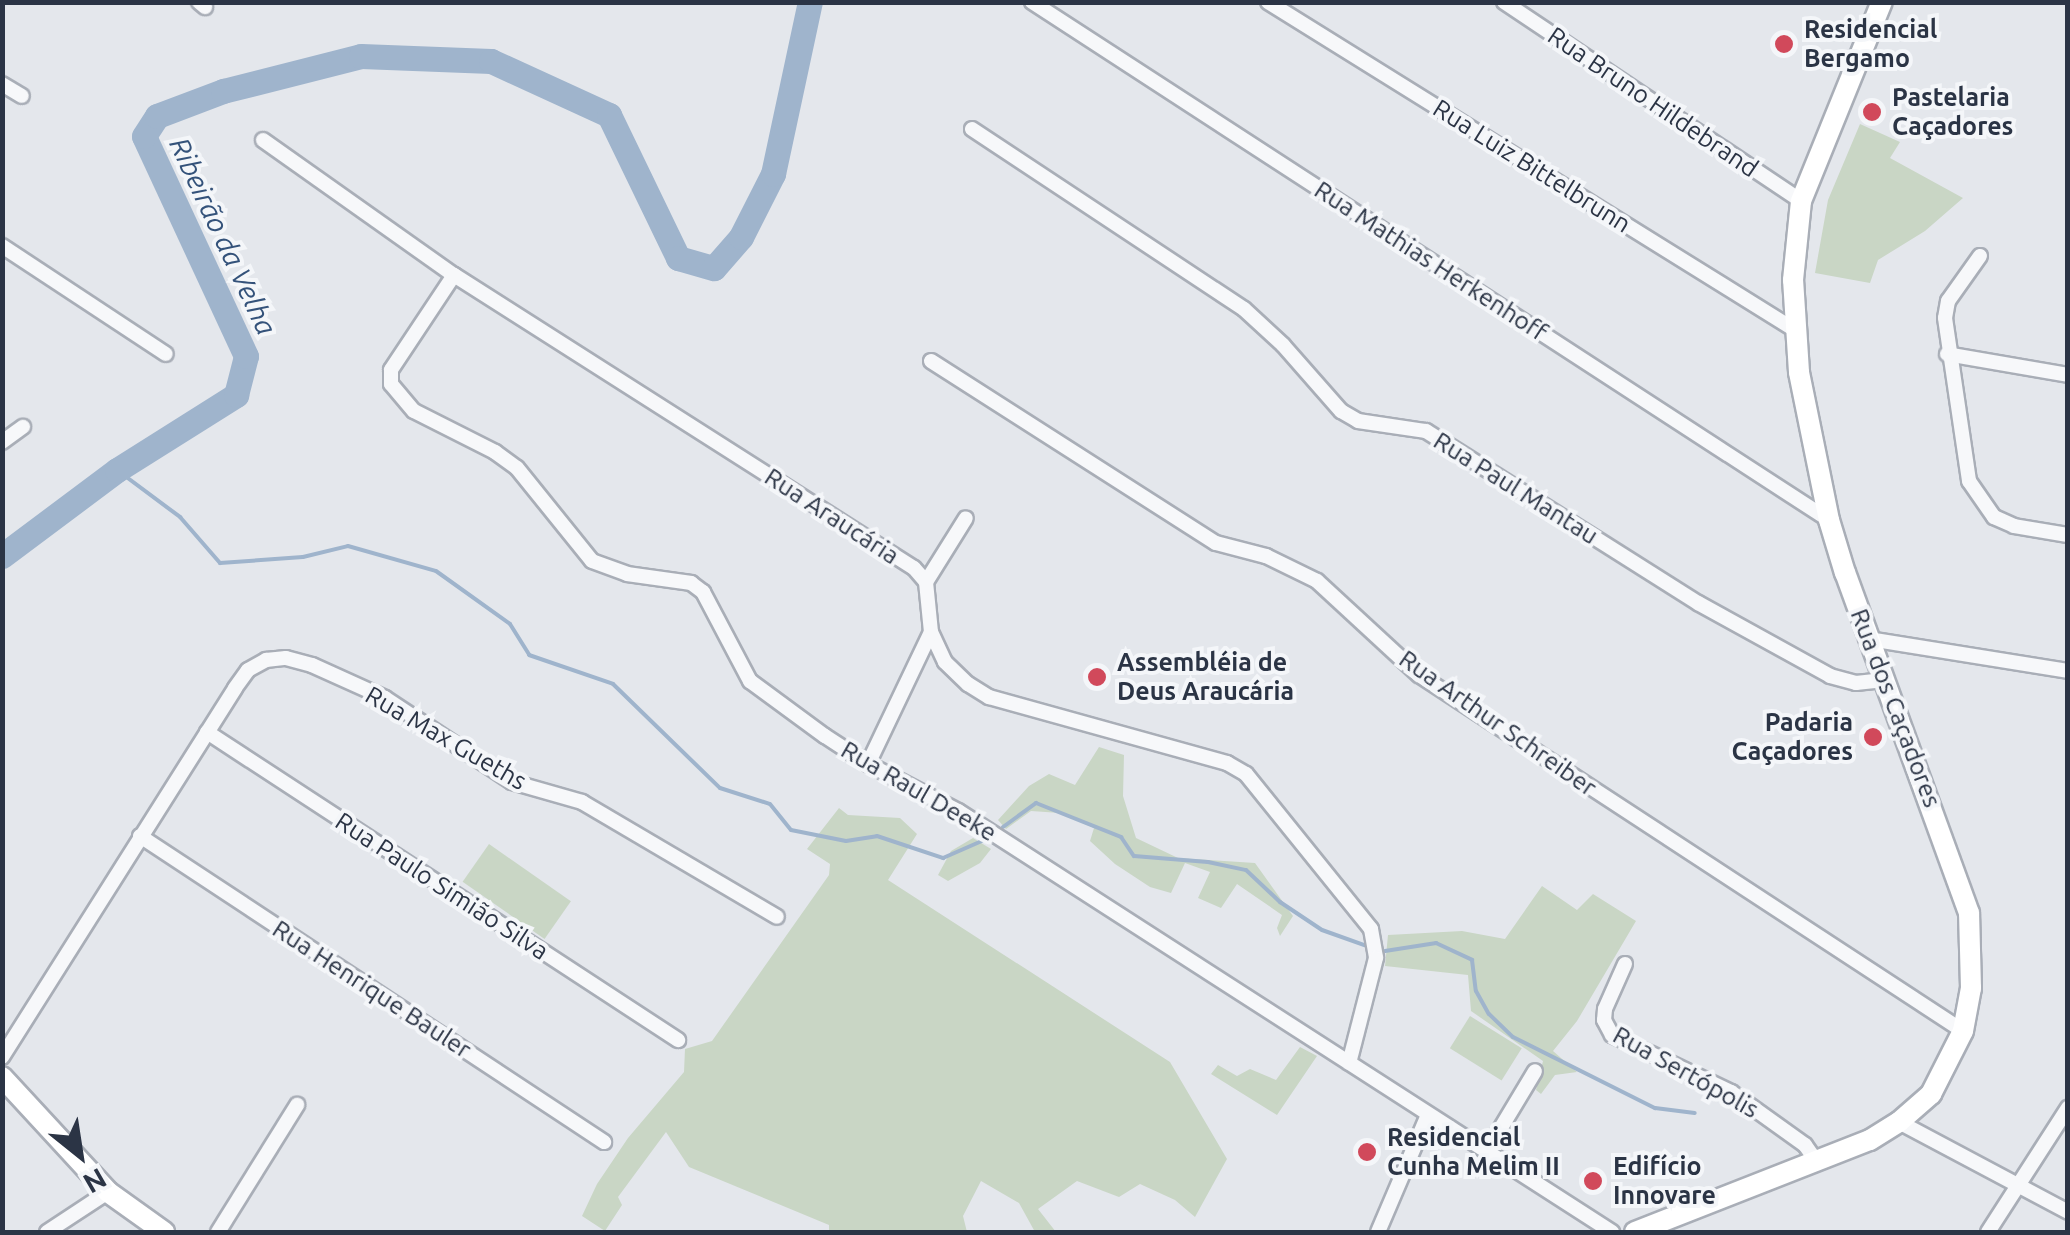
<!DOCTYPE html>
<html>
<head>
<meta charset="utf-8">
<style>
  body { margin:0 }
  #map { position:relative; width:2070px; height:1235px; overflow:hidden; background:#e4e7ec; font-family:Ubuntu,sans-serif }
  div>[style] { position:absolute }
  .green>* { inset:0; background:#c9d6c5; transform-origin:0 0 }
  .stream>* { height:4px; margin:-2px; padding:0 2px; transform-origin:2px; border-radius:2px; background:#9fb4cc }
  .river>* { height:25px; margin:-12.5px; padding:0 12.5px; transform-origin:12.5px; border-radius:12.5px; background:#9fb4cc }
  .roads { filter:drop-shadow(2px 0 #a9aeb7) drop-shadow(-2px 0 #a9aeb7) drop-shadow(0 2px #a9aeb7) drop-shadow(0 -2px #a9aeb7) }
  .street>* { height:14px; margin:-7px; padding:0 7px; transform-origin:7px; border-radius:7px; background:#f7f8fa }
  .secondary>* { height:20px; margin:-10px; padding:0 10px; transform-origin:10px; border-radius:10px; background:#fff }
  .dots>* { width:28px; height:28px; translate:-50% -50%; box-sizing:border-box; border:5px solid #f4f6f9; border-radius:50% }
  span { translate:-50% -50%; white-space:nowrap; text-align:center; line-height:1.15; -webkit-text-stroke:8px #f4f6f9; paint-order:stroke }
  .poi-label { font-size:25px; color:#2b3445; font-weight:700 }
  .left { translate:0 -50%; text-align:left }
  .right { translate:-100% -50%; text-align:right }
  .street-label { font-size:25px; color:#2b3445 }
  .water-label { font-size:28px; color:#34527a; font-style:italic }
  .frame { position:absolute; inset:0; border:5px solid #2b3445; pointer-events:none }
  .north { position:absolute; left:30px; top:1105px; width:100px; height:100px; -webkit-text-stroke:8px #f4f6f9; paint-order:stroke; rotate:150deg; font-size:28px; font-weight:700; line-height:40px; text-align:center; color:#2b3445 }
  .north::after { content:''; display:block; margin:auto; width:35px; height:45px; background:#2b3445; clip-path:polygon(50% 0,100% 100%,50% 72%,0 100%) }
</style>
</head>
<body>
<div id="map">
  <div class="green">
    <div style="clip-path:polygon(1860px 124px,1900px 142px,1890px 158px,1963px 198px,1925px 231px,1878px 260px,1870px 283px,1815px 273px,1828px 200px)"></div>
    <div style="clip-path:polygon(1099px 747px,1124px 755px,1123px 796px,1136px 838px,1178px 858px,1255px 863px,1293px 916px,1280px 936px,1277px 928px,1282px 915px,1237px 884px,1221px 908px,1198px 898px,1210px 872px,1185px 863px,1171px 893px,1150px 887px,1115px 864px,1090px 841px,1094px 828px,1060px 813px,1031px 811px,1006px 829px,998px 820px,1029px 786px,1049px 774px,1075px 785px)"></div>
    <div style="clip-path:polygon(839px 808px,848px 815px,900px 818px,917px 834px,888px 880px,1170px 1062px,1227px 1159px,1195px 1217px,1175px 1200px,1140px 1184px,1119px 1197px,1077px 1181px,1038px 1209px,1056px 1232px,1035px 1232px,1019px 1203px,981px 1181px,963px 1216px,967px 1232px,829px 1232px,829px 1225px,689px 1167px,666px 1132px,618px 1197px,622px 1205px,605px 1231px,582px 1216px,597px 1184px,628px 1138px,684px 1072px,685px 1049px,712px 1041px,829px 875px,830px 864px,807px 849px)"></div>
    <div style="clip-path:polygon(973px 838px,991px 849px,980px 863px,948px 881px,938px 875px,951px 851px)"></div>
    <div style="left:489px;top:844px;width:100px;height:46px;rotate:35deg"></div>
    <div style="clip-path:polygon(1542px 886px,1577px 910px,1593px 894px,1636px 921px,1577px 1021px,1553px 1051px,1577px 1072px,1555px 1075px,1541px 1094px,1536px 1090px,1543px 1061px,1471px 1011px,1468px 975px,1385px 966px,1388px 935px,1462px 931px,1505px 939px)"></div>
    <div style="left:1470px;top:1016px;width:61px;height:38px;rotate:32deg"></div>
    <div style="clip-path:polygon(1300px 1047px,1317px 1056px,1277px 1115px,1211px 1074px,1218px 1065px,1237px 1076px,1250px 1069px,1276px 1080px)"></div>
  </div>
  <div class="stream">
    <div style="left:117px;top:470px;width:79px;rotate:36.7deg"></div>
    <div style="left:180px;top:517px;width:61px;rotate:49deg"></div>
    <div style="left:220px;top:563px;width:83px;rotate:-4.1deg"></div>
    <div style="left:303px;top:557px;width:46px;rotate:-13.7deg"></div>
    <div style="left:348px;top:546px;width:91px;rotate:15.9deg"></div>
    <div style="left:436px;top:571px;width:91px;rotate:35.6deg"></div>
    <div style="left:510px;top:624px;width:36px;rotate:58deg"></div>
    <div style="left:529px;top:655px;width:89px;rotate:19deg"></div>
    <div style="left:613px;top:684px;width:149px;rotate:44.2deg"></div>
    <div style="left:720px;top:788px;width:52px;rotate:17.7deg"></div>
    <div style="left:770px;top:804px;width:33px;rotate:51deg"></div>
    <div style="left:791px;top:830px;width:56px;rotate:11.3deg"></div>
    <div style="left:846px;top:841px;width:31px;rotate:-9deg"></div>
    <div style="left:877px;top:836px;width:70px;rotate:18.4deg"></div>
    <div style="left:943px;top:858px;width:43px;rotate:-23.6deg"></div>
    <div style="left:1003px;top:827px;width:41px;rotate:-36deg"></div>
    <div style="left:1036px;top:803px;width:92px;rotate:21.8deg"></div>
    <div style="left:1121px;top:837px;width:23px;rotate:56deg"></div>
    <div style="left:1134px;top:856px;width:74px;rotate:4.6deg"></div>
    <div style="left:1208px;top:862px;width:39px;rotate:12deg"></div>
    <div style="left:1246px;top:870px;width:47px;rotate:43.3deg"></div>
    <div style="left:1280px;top:902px;width:50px;rotate:33.7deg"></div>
    <div style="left:1322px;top:930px;width:45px;rotate:19.7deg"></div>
    <div style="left:1385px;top:951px;width:52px;rotate:-8.9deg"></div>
    <div style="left:1436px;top:943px;width:40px;rotate:25deg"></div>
    <div style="left:1472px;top:960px;width:31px;rotate:83deg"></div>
    <div style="left:1476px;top:991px;width:26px;rotate:61deg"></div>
    <div style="left:1489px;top:1014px;width:33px;rotate:44deg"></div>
    <div style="left:1513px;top:1037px;width:159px;rotate:26.6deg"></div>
    <div style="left:1655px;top:1108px;width:40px;rotate:7.1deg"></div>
  </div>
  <div class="river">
    <div style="left:2px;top:556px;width:144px;rotate:-36.8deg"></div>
    <div style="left:117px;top:470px;width:141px;rotate:-32.2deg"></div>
    <div style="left:236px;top:395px;width:40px;rotate:-75.6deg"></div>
    <div style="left:246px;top:356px;width:242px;rotate:-114.9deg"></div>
    <div style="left:144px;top:136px;width:24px;rotate:-57deg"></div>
    <div style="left:157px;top:116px;width:71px;rotate:-20.7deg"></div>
    <div style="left:223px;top:91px;width:142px;rotate:-14.2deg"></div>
    <div style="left:361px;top:56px;width:130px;rotate:2.2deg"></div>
    <div style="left:491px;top:61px;width:130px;rotate:24.6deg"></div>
    <div style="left:609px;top:115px;width:159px;rotate:64.2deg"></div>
    <div style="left:678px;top:258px;width:37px;rotate:16deg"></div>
    <div style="left:714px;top:268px;width:41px;rotate:-48.9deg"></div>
    <div style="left:741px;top:237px;width:71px;rotate:-63.1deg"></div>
    <div style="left:773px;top:174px;width:176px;rotate:-77.9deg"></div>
  </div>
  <div class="roads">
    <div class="street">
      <div style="left:199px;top:2px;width:8px;rotate:40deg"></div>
      <div style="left:1032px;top:2px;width:951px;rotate:33.02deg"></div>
      <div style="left:1268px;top:2px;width:621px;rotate:31.9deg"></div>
      <div style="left:1504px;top:2px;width:358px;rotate:33.8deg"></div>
      <div style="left:2px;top:84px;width:23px;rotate:31deg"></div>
      <div style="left:972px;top:129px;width:326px;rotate:33.5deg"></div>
      <div style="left:1244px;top:309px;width:53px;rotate:42.7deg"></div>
      <div style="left:1283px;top:345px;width:88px;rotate:48.7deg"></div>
      <div style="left:1341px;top:411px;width:20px;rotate:30deg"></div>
      <div style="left:1358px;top:421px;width:69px;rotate:8.4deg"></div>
      <div style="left:1426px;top:431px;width:322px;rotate:32.3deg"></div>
      <div style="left:1698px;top:603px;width:151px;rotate:28.9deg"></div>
      <div style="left:1830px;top:676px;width:27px;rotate:15deg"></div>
      <div style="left:1856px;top:683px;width:28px;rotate:-6deg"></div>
      <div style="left:263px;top:140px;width:234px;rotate:35.3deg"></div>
      <div style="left:454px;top:275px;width:545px;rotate:32.5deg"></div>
      <div style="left:914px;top:568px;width:18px;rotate:49deg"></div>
      <div style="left:926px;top:582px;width:50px;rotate:84.3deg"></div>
      <div style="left:931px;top:632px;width:33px;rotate:65deg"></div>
      <div style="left:945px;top:662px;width:32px;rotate:44deg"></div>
      <div style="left:968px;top:684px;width:25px;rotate:32deg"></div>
      <div style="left:989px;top:697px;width:247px;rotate:15.5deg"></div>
      <div style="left:1227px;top:763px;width:22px;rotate:30deg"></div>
      <div style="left:1246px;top:774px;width:199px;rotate:51.1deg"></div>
      <div style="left:1371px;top:929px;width:29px;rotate:80deg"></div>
      <div style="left:1376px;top:958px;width:108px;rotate:104.4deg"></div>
      <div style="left:2px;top:246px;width:196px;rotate:33.4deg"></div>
      <div style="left:1980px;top:256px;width:55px;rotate:125.4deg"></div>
      <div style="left:1948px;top:301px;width:17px;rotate:100deg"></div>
      <div style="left:1945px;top:318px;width:165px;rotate:81.6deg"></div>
      <div style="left:1969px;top:481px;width:44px;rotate:55.2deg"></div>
      <div style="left:1994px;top:517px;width:22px;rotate:24deg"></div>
      <div style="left:2014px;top:526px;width:55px;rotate:9.5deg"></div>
      <div style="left:454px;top:275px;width:114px;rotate:123.6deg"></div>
      <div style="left:391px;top:370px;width:14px;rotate:90deg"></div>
      <div style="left:391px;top:384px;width:35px;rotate:50deg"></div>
      <div style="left:414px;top:411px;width:91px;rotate:26.8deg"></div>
      <div style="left:495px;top:452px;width:27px;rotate:36deg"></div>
      <div style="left:517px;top:468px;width:119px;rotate:51.1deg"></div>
      <div style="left:592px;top:561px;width:37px;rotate:20deg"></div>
      <div style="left:627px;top:574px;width:65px;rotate:8deg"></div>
      <div style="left:691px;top:583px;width:15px;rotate:37deg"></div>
      <div style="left:703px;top:592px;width:101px;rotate:62.2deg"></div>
      <div style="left:750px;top:681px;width:93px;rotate:36.3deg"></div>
      <div style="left:825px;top:736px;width:51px;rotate:33.1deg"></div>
      <div style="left:868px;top:764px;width:102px;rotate:27.6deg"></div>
      <div style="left:958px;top:811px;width:778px;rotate:32.77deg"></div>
      <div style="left:1947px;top:354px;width:123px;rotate:9.8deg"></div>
      <div style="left:931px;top:361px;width:338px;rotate:32.6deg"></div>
      <div style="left:1216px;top:543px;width:52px;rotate:14.6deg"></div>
      <div style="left:1266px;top:556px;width:57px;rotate:26.1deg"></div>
      <div style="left:1317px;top:581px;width:139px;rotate:42.7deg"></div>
      <div style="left:1419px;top:675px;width:650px;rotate:33.2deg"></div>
      <div style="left:2px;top:442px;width:26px;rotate:-36deg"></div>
      <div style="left:926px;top:582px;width:75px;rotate:-58deg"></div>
      <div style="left:1869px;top:639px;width:202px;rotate:9.1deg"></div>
      <div style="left:207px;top:732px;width:563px;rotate:33.18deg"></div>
      <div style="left:868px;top:764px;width:146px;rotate:-64.5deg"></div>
      <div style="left:140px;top:836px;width:556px;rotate:33.4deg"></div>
      <div style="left:1625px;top:964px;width:49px;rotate:114deg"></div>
      <div style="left:1605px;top:1009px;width:11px;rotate:95deg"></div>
      <div style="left:1604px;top:1020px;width:17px;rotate:62deg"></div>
      <div style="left:1612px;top:1035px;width:132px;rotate:25.6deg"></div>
      <div style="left:1731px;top:1092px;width:91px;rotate:35.6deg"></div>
      <div style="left:1805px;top:1145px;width:19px;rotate:55deg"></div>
      <div style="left:2px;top:1057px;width:436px;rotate:-57.7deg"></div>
      <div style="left:235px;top:688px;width:22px;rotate:-54deg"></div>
      <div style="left:248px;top:670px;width:21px;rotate:-29deg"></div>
      <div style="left:266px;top:660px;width:20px;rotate:-6deg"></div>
      <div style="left:286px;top:658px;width:27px;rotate:15deg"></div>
      <div style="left:312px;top:665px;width:80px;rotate:24.3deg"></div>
      <div style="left:385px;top:698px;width:152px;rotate:33.5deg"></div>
      <div style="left:512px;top:782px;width:73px;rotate:15.9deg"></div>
      <div style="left:582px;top:802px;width:226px;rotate:30.5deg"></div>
      <div style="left:1899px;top:1122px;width:191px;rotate:28deg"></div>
      <div style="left:1487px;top:1151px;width:93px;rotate:-59deg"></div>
      <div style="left:47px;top:1232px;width:73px;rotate:-33.3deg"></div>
      <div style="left:218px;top:1232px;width:150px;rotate:-58.1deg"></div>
      <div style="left:1378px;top:1232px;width:127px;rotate:-66.9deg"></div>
      <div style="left:1988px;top:1232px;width:148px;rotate:-57.2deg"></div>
    </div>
    <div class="secondary">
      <div style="left:2px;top:1077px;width:156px;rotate:47.3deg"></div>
      <div style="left:108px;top:1192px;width:69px;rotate:35.5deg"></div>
      <div style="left:1635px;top:1232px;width:252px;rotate:-21.4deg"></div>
      <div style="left:1870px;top:1140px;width:34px;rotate:-32deg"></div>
      <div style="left:1899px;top:1122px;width:43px;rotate:-41.2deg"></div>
      <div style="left:1931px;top:1094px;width:71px;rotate:-63.1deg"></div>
      <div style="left:1963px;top:1031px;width:44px;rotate:-79.5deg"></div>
      <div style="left:1971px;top:988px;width:75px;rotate:-91.5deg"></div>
      <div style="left:1969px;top:913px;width:362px;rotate:-110deg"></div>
      <div style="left:1845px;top:573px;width:55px;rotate:-106.8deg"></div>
      <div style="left:1829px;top:520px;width:151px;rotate:-101.5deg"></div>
      <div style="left:1799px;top:372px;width:92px;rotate:-93.7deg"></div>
      <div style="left:1793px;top:280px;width:79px;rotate:-84.2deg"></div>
      <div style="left:1801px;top:201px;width:215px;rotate:-67.9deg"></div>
    </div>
  </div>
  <div class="dots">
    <div style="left:1784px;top:44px;background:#d1495b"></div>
    <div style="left:1872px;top:112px;background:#d1495b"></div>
    <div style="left:1097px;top:677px;background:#d1495b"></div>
    <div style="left:1873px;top:737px;background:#d1495b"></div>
    <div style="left:1367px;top:1152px;background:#d1495b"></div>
    <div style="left:1593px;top:1181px;background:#d1495b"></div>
  </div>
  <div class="poi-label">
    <span class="left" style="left:1804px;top:44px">Residencial<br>Bergamo</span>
    <span class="left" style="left:1892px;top:112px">Pastelaria<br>Caçadores</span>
    <span class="left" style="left:1117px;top:677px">Assembléia de<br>Deus Araucária</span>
    <span class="right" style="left:1853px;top:737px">Padaria<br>Caçadores</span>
    <span class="left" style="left:1387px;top:1152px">Residencial<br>Cunha Melim II</span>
    <span class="left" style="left:1613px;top:1181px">Edifício<br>Innovare</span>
  </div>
  <div class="street-label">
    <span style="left:1653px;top:102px;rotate:34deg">Rua Bruno Hildebrand</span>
    <span style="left:1532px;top:166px;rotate:32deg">Rua Luiz Bittelbrunn</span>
    <span style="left:1431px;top:261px;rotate:33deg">Rua Mathias Herkenhoff</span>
    <span style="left:1516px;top:488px;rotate:32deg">Rua Paul Mantau</span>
    <span style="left:832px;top:516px;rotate:33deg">Rua Araucária</span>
    <span style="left:1896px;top:708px;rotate:69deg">Rua dos Caçadores</span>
    <span style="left:1498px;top:723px;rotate:35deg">Rua Arthur Schreiber</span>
    <span style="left:446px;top:738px;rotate:30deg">Rua Max Gueths</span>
    <span style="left:919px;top:791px;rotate:30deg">Rua Raul Deeke</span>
    <span style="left:442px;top:886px;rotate:33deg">Rua Paulo Simião Silva</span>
    <span style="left:372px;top:989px;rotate:33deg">Rua Henrique Bauler</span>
    <span style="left:1686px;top:1072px;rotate:29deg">Rua Sertópolis</span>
  </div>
  <div class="water-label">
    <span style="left:223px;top:236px;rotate:65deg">Ribeirão da Velha</span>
  </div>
  <div class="frame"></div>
  <div class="north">N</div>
</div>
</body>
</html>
